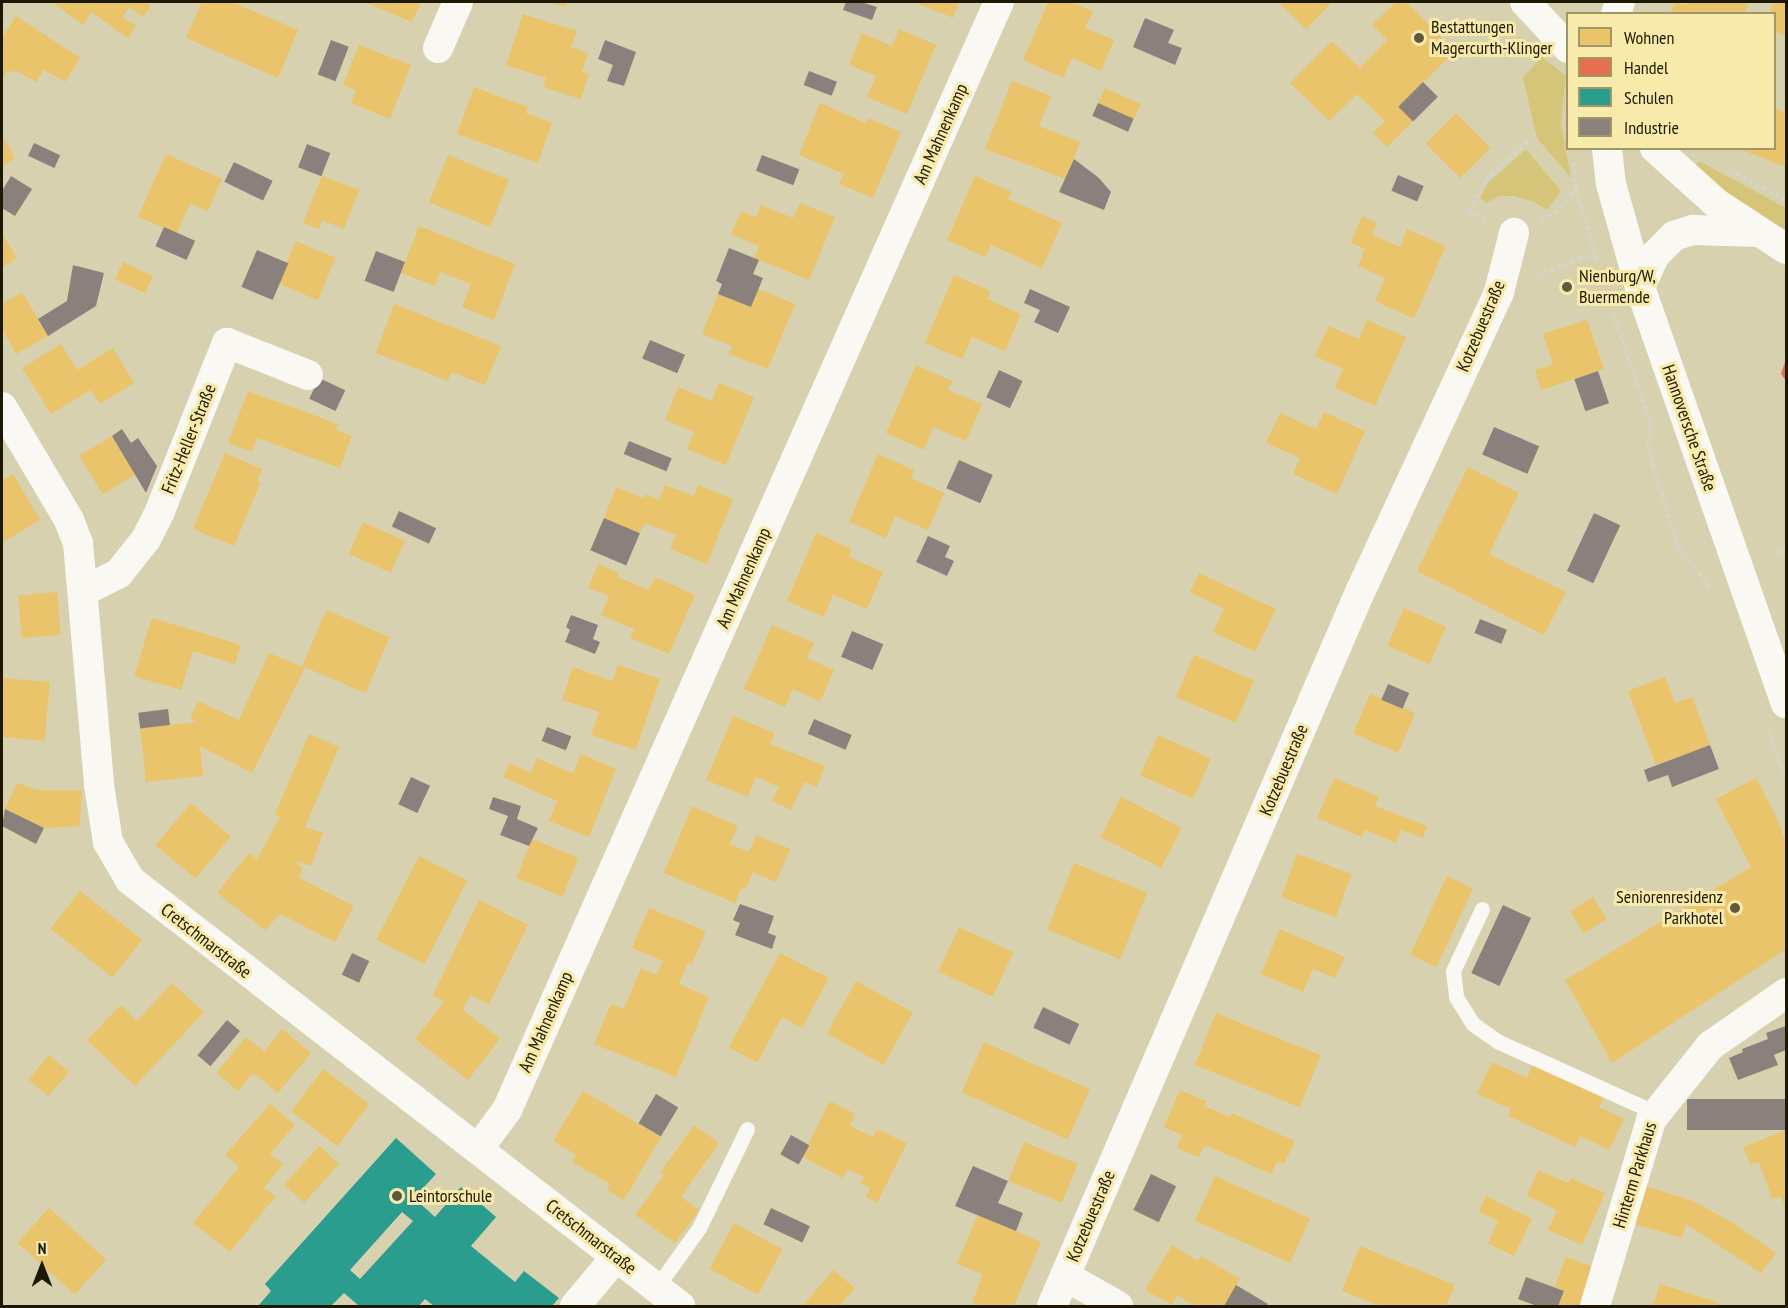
<!DOCTYPE html>
<html>
<head>
<meta charset="utf-8">
<style>
  body { margin:0 }
  #map { position:relative; width:1788px; height:1308px; overflow:hidden; background:#d8d1af; font-family:"PT Sans Narrow",sans-serif }
  div>[style] { position:absolute }
  .green>* { inset:0; background:#d4c579 }
  .homes>* { inset:0; background:#e9c46a; transform-origin:0 0 }
  .shops>* { inset:0; background:#e76f51 }
  .schools>* { inset:0; background:#2a9d8f }
  .industry>* { inset:0; background:#8a817c; transform-origin:0 0 }
  .path>* { height:4px; margin-top:-2px; transform-origin:0; background:repeating-linear-gradient(90deg,#d5d4c8 0 4.5px,transparent 0 7.5px) }
  .service>* { height:15px; margin:-7.5px; padding:0 7.5px; transform-origin:7.5px; border-radius:7.5px; background:#f9f8f3 }
  .minor>* { height:30px; margin:-15px; padding:0 15px; transform-origin:15px; border-radius:15px; background:#f9f8f3 }
  .dots>* { width:16px; height:16px; translate:-50% -50%; box-sizing:border-box; border:3px solid #f7eaaa; border-radius:50% }
  span { translate:-50% -50%; white-space:nowrap; text-align:center; line-height:1.15; -webkit-text-stroke:6px #f7eaaa; paint-order:stroke }
  .poi-label { font-size:18px; color:#1d1801 }
  .left { translate:0 -50%; text-align:left }
  .right { translate:-100% -50%; text-align:right }
  .street-label { font-size:18px; color:#1d1801 }
  .frame { position:absolute; inset:0; border:3px solid #1d1801; pointer-events:none }
  .legend { position:absolute; left:1566px; top:12px; width:210px; height:138px; box-sizing:border-box; background:#f7eaaa; border:2px solid #a09666; margin:0; padding:8px 10px; list-style:none; font-size:18px; color:#1d1801 }
  .legend li { display:flex; align-items:center; gap:12px; height:30px }
  .legend b { width:30px; border:2px solid #a09666 }
  .north { position:absolute; left:12px; top:1236px; width:60px; height:60px; -webkit-text-stroke:4px #f7eaaa; paint-order:stroke; rotate:0deg; font-size:16px; font-weight:700; line-height:24px; text-align:center; color:#1d1801 }
  .north::after { content:''; display:block; margin:auto; width:21px; height:27px; background:#1d1801; clip-path:polygon(50% 0,100% 100%,50% 72%,0 100%) }
</style>
</head>
<body>
<div id="map">
  <div class="green">
    <div style="clip-path:polygon(1542px 57px,1566px 76px,1561px 123px,1571px 178px,1537px 138px,1523px 78px)"></div>
    <div style="clip-path:polygon(1526px 149px,1561px 191px,1547px 210px,1532px 201px,1513px 196px,1499px 196px,1486px 203px,1480px 198px,1488px 183px)"></div>
    <div style="clip-path:polygon(1699px 161px,1786px 208px,1786px 230px,1745px 206px,1693px 168px)"></div>
  </div>
  <div class="homes">
    <div style="clip-path:polygon(52px 2px,145px 2px,151px 6px,143px 17px,129px 7px,122px 17px,136px 26px,128px 38px,91px 12px,83px 25px)"></div>
    <div style="clip-path:polygon(202px 2px,232px 2px,298px 30px,278px 78px,186px 38px)"></div>
    <div style="clip-path:polygon(364px 2px,421px 2px,412px 22px)"></div>
    <div style="clip-path:polygon(549px 2px,567px 2px,564px 7px)"></div>
    <div style="clip-path:polygon(914px 2px,959px 2px,953px 18px)"></div>
    <div style="clip-path:polygon(1048px 2px,1070px 2px,1093px 11px,1085px 28px,1114px 40px,1101px 71px,1072px 58px,1063px 78px,1023px 60px)"></div>
    <div style="clip-path:polygon(1278px 2px,1333px 2px,1306px 29px)"></div>
    <div style="clip-path:polygon(1396px 2px,1406px 2px,1455px 51px,1399px 107px,1413px 121px,1387px 147px,1373px 133px,1385px 121px,1357px 94px,1329px 121px,1290px 83px,1332px 41px,1360px 68px,1387px 40px,1372px 25px)"></div>
    <div style="clip-path:polygon(1675px 2px,1686px 5px,1688px 2px,1749px 2px,1745px 14px,1670px 14px)"></div>
    <div style="clip-path:polygon(1774px 2px,1786px 2px,1786px 36px,1774px 31px,1774px 14px,1769px 14px)"></div>
    <div style="clip-path:polygon(523px 14px,577px 31px,571px 47px,588px 53px,582px 72px,589px 74px,581px 99px,543px 87px,546px 78px,506px 65px)"></div>
    <div style="clip-path:polygon(16px 16px,80px 58px,65px 82px,44px 70px,36px 82px,17px 71px,7px 72px,2px 80px,2px 38px)"></div>
    <div style="clip-path:polygon(899px 29px,936px 45px,907px 114px,867px 97px,876px 76px,849px 65px,862px 33px,892px 46px)"></div>
    <div style="clip-path:polygon(359px 45px,411px 65px,390px 119px,351px 103px,356px 90px,343px 85px)"></div>
    <div style="clip-path:polygon(1012px 81px,1051px 96px,1039px 126px,1080px 142px,1066px 179px,985px 149px)"></div>
    <div style="clip-path:polygon(474px 87px,528px 107px,526px 113px,552px 123px,538px 163px,457px 134px)"></div>
    <div style="left:1105px;top:88px;width:39px;height:17px;rotate:24deg"></div>
    <div style="clip-path:polygon(820px 103px,866px 123px,868px 118px,901px 132px,873px 198px,839px 184px,844px 174px,799px 155px)"></div>
    <div style="clip-path:polygon(1774px 108px,1786px 112px,1786px 167px,1740px 149px,1774px 148px)"></div>
    <div style="left:1456px;top:113px;width:49px;height:43px;rotate:45deg"></div>
    <div style="clip-path:polygon(2px 135px,15px 158px,2px 166px)"></div>
    <div style="clip-path:polygon(166px 154px,222px 179px,208px 211px,190px 204px,177px 233px,138px 217px)"></div>
    <div style="left:448px;top:155px;width:66px;height:51px;rotate:22deg"></div>
    <div style="clip-path:polygon(322px 176px,359px 190px,344px 229px,322px 220px,319px 229px,303px 223px)"></div>
    <div style="clip-path:polygon(975px 176px,1012px 192px,1008px 199px,1062px 223px,1042px 268px,991px 245px,985px 257px,947px 240px)"></div>
    <div style="clip-path:polygon(800px 203px,835px 217px,809px 280px,754px 258px,759px 246px,731px 234px,741px 211px,756px 217px,761px 205px,793px 218px)"></div>
    <div style="clip-path:polygon(1362px 216px,1377px 223px,1372px 235px,1400px 247px,1407px 229px,1446px 246px,1414px 319px,1375px 301px,1385px 278px,1358px 266px,1365px 249px,1351px 243px)"></div>
    <div style="clip-path:polygon(419px 226px,515px 264px,494px 320px,462px 307px,471px 284px,440px 272px,435px 286px,401px 273px)"></div>
    <div style="clip-path:polygon(2px 233px,17px 258px,2px 268px)"></div>
    <div style="left:296px;top:241px;width:43px;height:46px;rotate:23deg"></div>
    <div style="left:123px;top:262px;width:33px;height:19px;rotate:25deg"></div>
    <div style="clip-path:polygon(954px 275px,991px 291px,987px 299px,1021px 314px,1005px 351px,972px 337px,962px 359px,925px 343px)"></div>
    <div style="clip-path:polygon(758px 289px,795px 304px,768px 369px,729px 354px,732px 346px,702px 334px,718px 294px,751px 307px)"></div>
    <div style="clip-path:polygon(22px 292px,48px 336px,16px 354px,2px 329px,2px 304px)"></div>
    <div style="clip-path:polygon(394px 304px,501px 346px,485px 385px,451px 372px,448px 381px,376px 353px)"></div>
    <div style="clip-path:polygon(1367px 320px,1406px 337px,1375px 406px,1335px 388px,1343px 369px,1315px 356px,1329px 326px,1359px 339px)"></div>
    <div style="clip-path:polygon(1587px 320px,1604px 369px,1541px 390px,1535px 370px,1553px 364px,1543px 334px)"></div>
    <div style="clip-path:polygon(61px 344px,77px 370px,113px 348px,134px 383px,100px 404px,91px 390px,51px 414px,22px 368px)"></div>
    <div style="clip-path:polygon(916px 365px,952px 381px,948px 390px,982px 404px,966px 441px,933px 427px,924px 450px,886px 433px)"></div>
    <div style="clip-path:polygon(719px 383px,754px 397px,726px 465px,687px 449px,694px 432px,665px 420px,678px 387px,712px 401px)"></div>
    <div style="clip-path:polygon(248px 391px,338px 424px,336px 430px,352px 436px,340px 468px,257px 438px,252px 452px,228px 443px)"></div>
    <div style="clip-path:polygon(1324px 412px,1365px 431px,1337px 494px,1293px 474px,1300px 458px,1266px 443px,1280px 413px,1316px 429px)"></div>
    <div style="left:112px;top:436px;width:45px;height:38px;rotate:59deg"></div>
    <div style="clip-path:polygon(225px 453px,262px 469px,257px 481px,261px 482px,234px 546px,193px 529px)"></div>
    <div style="clip-path:polygon(878px 454px,914px 470px,911px 478px,944px 493px,928px 530px,895px 516px,886px 538px,849px 522px)"></div>
    <div style="clip-path:polygon(1468px 467px,1519px 493px,1489px 554px,1566px 592px,1544px 635px,1417px 571px)"></div>
    <div style="clip-path:polygon(13px 474px,40px 520px,2px 543px,2px 480px)"></div>
    <div style="clip-path:polygon(665px 485px,694px 496px,698px 485px,733px 499px,707px 564px,670px 549px,676px 535px,645px 523px,640px 533px,604px 518px,616px 487px,644px 498px,645px 494px,659px 500px)"></div>
    <div style="left:363px;top:522px;width:46px;height:35px;rotate:24deg"></div>
    <div style="clip-path:polygon(816px 533px,852px 549px,849px 557px,883px 572px,867px 609px,833px 595px,824px 617px,787px 601px)"></div>
    <div style="clip-path:polygon(598px 564px,619px 573px,618px 577px,649px 590px,655px 577px,695px 595px,669px 654px,630px 638px,634px 629px,601px 615px,609px 596px,588px 588px)"></div>
    <div style="clip-path:polygon(1199px 573px,1276px 609px,1255px 652px,1213px 632px,1224px 609px,1190px 592px)"></div>
    <div style="left:57px;top:592px;width:43px;height:39px;rotate:85deg"></div>
    <div style="left:1404px;top:608px;width:46px;height:41px;rotate:24deg"></div>
    <div style="left:326px;top:610px;width:69px;height:61px;rotate:23deg"></div>
    <div style="clip-path:polygon(152px 618px,241px 645px,235px 664px,193px 651px,181px 690px,134px 676px)"></div>
    <div style="clip-path:polygon(772px 625px,814px 643px,807px 658px,834px 670px,820px 702px,793px 689px,785px 707px,744px 689px)"></div>
    <div style="clip-path:polygon(269px 653px,305px 668px,252px 773px,200px 746px,203px 776px,146px 782px,140px 728px,197px 722px,190px 718px,198px 701px,239px 720px)"></div>
    <div style="left:1194px;top:655px;width:65px;height:46px;rotate:23deg"></div>
    <div style="clip-path:polygon(618px 665px,660px 679px,636px 750px,591px 735px,599px 712px,562px 700px,573px 667px,612px 681px)"></div>
    <div style="clip-path:polygon(1665px 677px,1675px 703px,1692px 697px,1710px 745px,1656px 765px,1628px 691px)"></div>
    <div style="left:2px;top:678px;width:48px;height:59px;rotate:5deg"></div>
    <div style="left:1370px;top:694px;width:49px;height:43px;rotate:23deg"></div>
    <div style="clip-path:polygon(733px 716px,775px 733px,770px 744px,825px 766px,817px 787px,804px 782px,791px 810px,772px 801px,779px 787px,756px 777px,748px 797px,706px 780px)"></div>
    <div style="clip-path:polygon(309px 734px,339px 747px,305px 827px,323px 833px,311px 866px,293px 860px,303px 868px,299px 878px,354px 906px,335px 942px,280px 914px,265px 930px,217px 893px,249px 853px,257px 859px,280px 817px,275px 814px)"></div>
    <div style="left:1158px;top:735px;width:58px;height:44px;rotate:24deg"></div>
    <div style="clip-path:polygon(581px 754px,616px 769px,589px 837px,549px 821px,557px 801px,503px 777px,510px 763px,531px 773px,536px 758px,573px 773px)"></div>
    <div style="clip-path:polygon(1334px 778px,1379px 797px,1375px 806px,1427px 826px,1423px 838px,1401px 830px,1396px 843px,1365px 830px,1362px 837px,1317px 818px)"></div>
    <div style="clip-path:polygon(1756px 778px,1777px 818px,1786px 844px,1786px 949px,1612px 1063px,1565px 980px,1751px 867px,1716px 799px)"></div>
    <div style="clip-path:polygon(17px 783px,38px 790px,82px 790px,80px 826px,44px 828px,5px 809px)"></div>
    <div style="left:1121px;top:797px;width:68px;height:45px;rotate:27deg"></div>
    <div style="left:191px;top:803px;width:52px;height:55px;rotate:40deg"></div>
    <div style="clip-path:polygon(692px 806px,738px 826px,730px 844px,749px 852px,756px 835px,790px 849px,776px 882px,753px 872px,745px 890px,741px 888px,735px 903px,664px 873px)"></div>
    <div style="left:532px;top:839px;width:50px;height:42px;rotate:22deg"></div>
    <div style="left:1297px;top:854px;width:58px;height:46px;rotate:20deg"></div>
    <div style="left:419px;top:856px;width:54px;height:94px;rotate:27deg"></div>
    <div style="left:1074px;top:863px;width:79px;height:72px;rotate:22deg"></div>
    <div style="left:1447px;top:876px;width:29px;height:87px;rotate:25deg"></div>
    <div style="left:80px;top:891px;width:79px;height:48px;rotate:38deg"></div>
    <div style="left:1593px;top:897px;width:26px;height:27px;rotate:58deg"></div>
    <div style="clip-path:polygon(479px 900px,528px 925px,489px 1004px,470px 995px,463px 1010px,500px 1039px,468px 1080px,415px 1039px,444px 1002px,433px 995px)"></div>
    <div style="clip-path:polygon(649px 908px,706px 931px,692px 964px,688px 963px,679px 984px,709px 997px,676px 1077px,594px 1044px,611px 1004px,624px 1009px,641px 968px,657px 975px,663px 961px,632px 948px)"></div>
    <div style="left:959px;top:927px;width:60px;height:49px;rotate:25deg"></div>
    <div style="clip-path:polygon(1280px 929px,1345px 957px,1335px 978px,1313px 969px,1303px 992px,1261px 974px)"></div>
    <div style="clip-path:polygon(780px 953px,829px 978px,802px 1028px,782px 1017px,757px 1063px,729px 1047px)"></div>
    <div style="left:856px;top:981px;width:65px;height:60px;rotate:29deg"></div>
    <div style="clip-path:polygon(172px 983px,204px 1012px,135px 1086px,87px 1040px,121px 1005px,137px 1021px)"></div>
    <div style="left:1216px;top:1013px;width:113px;height:56px;rotate:22deg"></div>
    <div style="clip-path:polygon(282px 1029px,311px 1053px,278px 1093px,253px 1073px,238px 1091px,216px 1073px,246px 1037px,264px 1051px)"></div>
    <div style="left:984px;top:1042px;width:116px;height:55px;rotate:24deg"></div>
    <div style="left:49px;top:1055px;width:26px;height:32px;rotate:40deg"></div>
    <div style="clip-path:polygon(1492px 1062px,1527px 1078px,1533px 1064px,1604px 1097px,1599px 1107px,1624px 1119px,1609px 1150px,1580px 1136px,1575px 1147px,1508px 1116px,1511px 1109px,1477px 1094px)"></div>
    <div style="left:323px;top:1069px;width:58px;height:53px;rotate:37deg"></div>
    <div style="clip-path:polygon(1180px 1090px,1206px 1101px,1204px 1106px,1230px 1117px,1232px 1113px,1295px 1141px,1284px 1164px,1277px 1161px,1271px 1174px,1205px 1145px,1199px 1157px,1177px 1148px,1182px 1135px,1164px 1127px)"></div>
    <div style="clip-path:polygon(583px 1091px,661px 1137px,624px 1200px,607px 1190px,610px 1184px,572px 1162px,576px 1155px,553px 1141px)"></div>
    <div style="clip-path:polygon(830px 1101px,855px 1114px,850px 1126px,873px 1137px,877px 1129px,907px 1143px,877px 1203px,866px 1197px,870px 1188px,860px 1183px,864px 1177px,847px 1169px,843px 1178px,802px 1157px)"></div>
    <div style="clip-path:polygon(270px 1104px,295px 1125px,270px 1154px,283px 1164px,264px 1188px,276px 1196px,230px 1252px,193px 1223px,239px 1167px,225px 1155px)"></div>
    <div style="clip-path:polygon(694px 1125px,719px 1143px,681px 1197px,699px 1210px,675px 1243px,635px 1215px,664px 1175px,660px 1173px)"></div>
    <div style="clip-path:polygon(1786px 1130px,1786px 1211px,1781px 1196px,1772px 1199px,1759px 1162px,1750px 1164px,1743px 1147px)"></div>
    <div style="left:1024px;top:1142px;width:58px;height:42px;rotate:22deg"></div>
    <div style="left:319px;top:1146px;width:27px;height:52px;rotate:42deg"></div>
    <div style="clip-path:polygon(1538px 1170px,1568px 1183px,1571px 1178px,1605px 1193px,1582px 1245px,1548px 1230px,1557px 1210px,1527px 1196px)"></div>
    <div style="left:1215px;top:1176px;width:104px;height:49px;rotate:24deg"></div>
    <div style="clip-path:polygon(1642px 1185px,1693px 1201px,1733px 1223px,1776px 1253px,1761px 1273px,1686px 1224px,1682px 1238px,1631px 1223px)"></div>
    <div style="clip-path:polygon(1486px 1196px,1532px 1219px,1514px 1256px,1488px 1243px,1498px 1221px,1479px 1212px)"></div>
    <div style="left:49px;top:1208px;width:77px;height:47px;rotate:42deg"></div>
    <div style="clip-path:polygon(978px 1215px,1041px 1242px,1014px 1306px,982px 1306px,972px 1303px,983px 1274px,957px 1264px)"></div>
    <div style="left:734px;top:1223px;width:55px;height:52px;rotate:28deg"></div>
    <div style="clip-path:polygon(1172px 1245px,1198px 1261px,1201px 1256px,1240px 1279px,1224px 1306px,1195px 1306px,1177px 1295px,1172px 1305px,1145px 1290px)"></div>
    <div style="clip-path:polygon(1360px 1246px,1455px 1285px,1446px 1306px,1380px 1306px,1342px 1291px)"></div>
    <div style="clip-path:polygon(1566px 1257px,1599px 1269px,1585px 1306px,1558px 1306px,1564px 1291px,1555px 1287px)"></div>
    <div style="clip-path:polygon(833px 1270px,855px 1288px,841px 1304px,844px 1306px,803px 1306px)"></div>
    <div style="clip-path:polygon(1660px 1284px,1718px 1302px,1717px 1306px,1653px 1306px)"></div>
  </div>
  <div class="shops">
    <div style="clip-path:polygon(1786px 359px,1786px 381px,1781px 374px)"></div>
  </div>
  <div class="schools">
    <div style="clip-path:polygon(evenodd,396px 1138px,436px 1174px,414px 1198px,435px 1217px,461px 1187px,496px 1217px,471px 1246px,515px 1282px,524px 1271px,559px 1298px,552px 1306px,434px 1306px,425px 1299px,419px 1306px,359px 1306px,344px 1293px,331px 1306px,258px 1306px,271px 1291px,265px 1284px,396px 1138px,402px 1212px,413px 1221px,360px 1279px,350px 1270px,402px 1212px)"></div>
  </div>
  <div class="industry">
    <div style="clip-path:polygon(846px 2px,861px 2px,877px 7px,872px 20px,843px 10px)"></div>
    <div style="clip-path:polygon(1145px 18px,1174px 30px,1168px 43px,1182px 48px,1175px 65px,1133px 47px)"></div>
    <div style="left:331px;top:40px;width:19px;height:37px;rotate:21deg"></div>
    <div style="clip-path:polygon(605px 40px,636px 52px,624px 86px,607px 81px,613px 65px,598px 59px)"></div>
    <div style="left:809px;top:71px;width:30px;height:15px;rotate:21deg"></div>
    <div style="left:1423px;top:82px;width:21px;height:35px;rotate:45deg"></div>
    <div style="left:1098px;top:103px;width:39px;height:14px;rotate:24deg"></div>
    <div style="left:34px;top:143px;width:29px;height:14px;rotate:25deg"></div>
    <div style="left:307px;top:144px;width:25px;height:25px;rotate:21deg"></div>
    <div style="left:762px;top:155px;width:40px;height:17px;rotate:21deg"></div>
    <div style="clip-path:polygon(1074px 159px,1099px 178px,1111px 192px,1104px 210px,1059px 192px)"></div>
    <div style="left:234px;top:162px;width:43px;height:22px;rotate:26deg"></div>
    <div style="left:1398px;top:175px;width:28px;height:17px;rotate:23deg"></div>
    <div style="clip-path:polygon(11px 176px,32px 189px,15px 216px,2px 208px,2px 191px)"></div>
    <div style="left:164px;top:227px;width:34px;height:21px;rotate:24deg"></div>
    <div style="clip-path:polygon(729px 248px,759px 260px,753px 274px,763px 278px,751px 307px,718px 294px,722px 284px,716px 281px)"></div>
    <div style="left:257px;top:250px;width:34px;height:40px;rotate:23deg"></div>
    <div style="left:376px;top:251px;width:31px;height:32px;rotate:21deg"></div>
    <div style="clip-path:polygon(73px 265px,104px 273px,96px 306px,48px 336px,38px 319px,67px 301px)"></div>
    <div style="clip-path:polygon(1030px 289px,1070px 307px,1058px 333px,1034px 322px,1040px 310px,1024px 303px)"></div>
    <div style="left:650px;top:340px;width:38px;height:20px;rotate:23deg"></div>
    <div style="left:999px;top:370px;width:26px;height:30px;rotate:25deg"></div>
    <div style="left:1598px;top:371px;width:34px;height:25px;rotate:71deg"></div>
    <div style="left:319px;top:378px;width:29px;height:23px;rotate:25deg"></div>
    <div style="left:1494px;top:427px;width:49px;height:30px;rotate:23deg"></div>
    <div style="clip-path:polygon(122px 429px,131px 443px,138px 438px,157px 466px,146px 493px,112px 436px)"></div>
    <div style="left:629px;top:441px;width:46px;height:14px;rotate:22deg"></div>
    <div style="left:959px;top:460px;width:37px;height:31px;rotate:24deg"></div>
    <div style="left:399px;top:511px;width:41px;height:17px;rotate:25deg"></div>
    <div style="left:1594px;top:513px;width:29px;height:64px;rotate:25deg"></div>
    <div style="left:604px;top:518px;width:39px;height:35px;rotate:23deg"></div>
    <div style="clip-path:polygon(928px 536px,950px 546px,945px 557px,954px 561px,947px 576px,916px 562px)"></div>
    <div style="clip-path:polygon(571px 615px,598px 625px,593px 639px,600px 642px,595px 654px,565px 642px,570px 630px,566px 627px)"></div>
    <div style="left:1480px;top:619px;width:29px;height:15px;rotate:22deg"></div>
    <div style="left:852px;top:631px;width:34px;height:28px;rotate:23deg"></div>
    <div style="left:1388px;top:684px;width:23px;height:17px;rotate:23deg"></div>
    <div style="left:168px;top:709px;width:16px;height:30px;rotate:83deg"></div>
    <div style="left:814px;top:719px;width:41px;height:16px;rotate:23deg"></div>
    <div style="left:547px;top:727px;width:26px;height:15px;rotate:21deg"></div>
    <div style="clip-path:polygon(1710px 745px,1719px 769px,1672px 787px,1668px 775px,1648px 782px,1644px 770px)"></div>
    <div style="left:411px;top:777px;width:21px;height:30px;rotate:25deg"></div>
    <div style="clip-path:polygon(493px 797px,521px 806px,517px 819px,538px 828px,529px 846px,500px 835px,508px 816px,489px 809px)"></div>
    <div style="clip-path:polygon(5px 809px,44px 828px,36px 844px,2px 826px)"></div>
    <div style="clip-path:polygon(740px 904px,774px 916px,768px 933px,776px 936px,772px 949px,735px 935px,740px 923px,733px 920px)"></div>
    <div style="left:1503px;top:905px;width:31px;height:75px;rotate:25deg"></div>
    <div style="left:352px;top:953px;width:19px;height:24px;rotate:25deg"></div>
    <div style="left:1043px;top:1007px;width:40px;height:23px;rotate:25deg"></div>
    <div style="left:227px;top:1020px;width:17px;height:46px;rotate:40deg"></div>
    <div style="clip-path:polygon(1786px 1026px,1786px 1050px,1774px 1055px,1778px 1065px,1738px 1080px,1729px 1058px,1743px 1052px,1742px 1049px,1768px 1039px,1766px 1033px)"></div>
    <div style="left:656px;top:1094px;width:26px;height:34px;rotate:31deg"></div>
    <div style="left:1786px;top:1099px;width:31px;height:99px;rotate:90deg"></div>
    <div style="left:791px;top:1135px;width:21px;height:22px;rotate:29deg"></div>
    <div style="clip-path:polygon(973px 1166px,1008px 1181px,998px 1203px,1023px 1213px,1016px 1231px,955px 1206px)"></div>
    <div style="left:1151px;top:1174px;width:28px;height:40px;rotate:26deg"></div>
    <div style="left:771px;top:1208px;width:43px;height:18px;rotate:25deg"></div>
    <div style="clip-path:polygon(1526px 1277px,1564px 1291px,1558px 1306px,1537px 1306px,1518px 1299px)"></div>
    <div style="clip-path:polygon(1236px 1285px,1268px 1304px,1266px 1306px,1224px 1306px)"></div>
  </div>
  <div class="path">
    <div style="left:1574px;top:162px;width:28px;rotate:86deg"></div>
    <div style="left:1576px;top:190px;width:73px;rotate:73.3deg"></div>
    <div style="left:1729px;top:170px;width:64px;rotate:27.8deg"></div>
    <div style="left:1485px;top:220px;width:18px;rotate:-153deg"></div>
    <div style="left:1469px;top:212px;width:36px;rotate:-62deg"></div>
    <div style="left:1486px;top:180px;width:59px;rotate:-42.9deg"></div>
    <div style="left:1541px;top:220px;width:16px;rotate:-27deg"></div>
    <div style="left:1555px;top:213px;width:31px;rotate:-48deg"></div>
    <div style="left:1536px;top:276px;width:63px;rotate:-21.3deg"></div>
    <div style="left:1613px;top:313px;width:113px;rotate:71.4deg"></div>
    <div style="left:1649px;top:420px;width:30px;rotate:92deg"></div>
    <div style="left:1648px;top:450px;width:104px;rotate:72.6deg"></div>
    <div style="left:1679px;top:549px;width:49px;rotate:50.8deg"></div>
    <div style="left:1774px;top:554px;width:13px;rotate:-18deg"></div>
    <div style="left:1768px;top:729px;width:53px;rotate:70.2deg"></div>
  </div>
  <div class="service">
    <div style="left:1482px;top:909px;width:68px;rotate:115.1deg"></div>
    <div style="left:1453px;top:971px;width:26px;rotate:83deg"></div>
    <div style="left:1456px;top:997px;width:32px;rotate:58deg"></div>
    <div style="left:1473px;top:1024px;width:32px;rotate:35deg"></div>
    <div style="left:1499px;top:1042px;width:172px;rotate:24.3deg"></div>
    <div style="left:656px;top:1288px;width:74px;rotate:-54.4deg"></div>
    <div style="left:699px;top:1228px;width:110px;rotate:-64.1deg"></div>
  </div>
  <div class="minor">
    <div style="left:1525px;top:2px;width:63px;rotate:46.9deg"></div>
    <div style="left:1616px;top:14px;width:13px;rotate:-72deg"></div>
    <div style="left:438px;top:48px;width:50px;rotate:-66.5deg"></div>
    <div style="left:1607px;top:148px;width:36px;rotate:84deg"></div>
    <div style="left:1611px;top:184px;width:107px;rotate:74.3deg"></div>
    <div style="left:1640px;top:287px;width:441px;rotate:70.7deg"></div>
    <div style="left:1655px;top:148px;width:82px;rotate:42deg"></div>
    <div style="left:1716px;top:203px;width:84px;rotate:33.3deg"></div>
    <div style="left:1640px;top:287px;width:35px;rotate:-65deg"></div>
    <div style="left:1655px;top:255px;width:27px;rotate:-45deg"></div>
    <div style="left:1674px;top:236px;width:20px;rotate:-18deg"></div>
    <div style="left:1693px;top:230px;width:66px;rotate:1.7deg"></div>
    <div style="left:2px;top:407px;width:131px;rotate:59.3deg"></div>
    <div style="left:69px;top:520px;width:25px;rotate:69deg"></div>
    <div style="left:78px;top:543px;width:243px;rotate:85deg"></div>
    <div style="left:99px;top:785px;width:58px;rotate:81deg"></div>
    <div style="left:108px;top:842px;width:44px;rotate:59.9deg"></div>
    <div style="left:130px;top:880px;width:696px;rotate:37.76deg"></div>
    <div style="left:84px;top:591px;width:39px;rotate:-27deg"></div>
    <div style="left:119px;top:573px;width:43px;rotate:-51.5deg"></div>
    <div style="left:146px;top:539px;width:31px;rotate:-63deg"></div>
    <div style="left:160px;top:511px;width:181px;rotate:-68.3deg"></div>
    <div style="left:227px;top:343px;width:87px;rotate:21.6deg"></div>
    <div style="left:478px;top:1149px;width:49px;rotate:-53.4deg"></div>
    <div style="left:507px;top:1110px;width:1212px;rotate:-66.06deg"></div>
    <div style="left:1065px;top:1276px;width:61px;rotate:29.5deg"></div>
    <div style="left:575px;top:1306px;width:64px;rotate:-50.1deg"></div>
    <div style="left:1052px;top:1306px;width:778px;rotate:-66.67deg"></div>
    <div style="left:1360px;top:592px;width:331px;rotate:-65.1deg"></div>
    <div style="left:1499px;top:292px;width:61px;rotate:-75.7deg"></div>
    <div style="left:1595px;top:1306px;width:194px;rotate:-73.2deg"></div>
    <div style="left:1651px;top:1120px;width:95px;rotate:-51.4deg"></div>
    <div style="left:1710px;top:1046px;width:93px;rotate:-34.9deg"></div>
  </div>
  <div class="dots">
    <div style="left:1419px;top:38px;background:#5e593e"></div>
    <div style="left:1567px;top:287px;background:#5e593e"></div>
    <div style="left:1735px;top:908px;background:#5e593e"></div>
    <div style="left:397px;top:1196px;background:#5e593e"></div>
  </div>
  <div class="poi-label">
    <span class="left" style="left:1431px;top:38px">Bestattungen<br>Magercurth-Klinger</span>
    <span class="left" style="left:1579px;top:287px">Nienburg/W,<br>Buermende</span>
    <span class="right" style="left:1723px;top:908px">Seniorenresidenz<br>Parkhotel</span>
    <span class="left" style="left:409px;top:1196px">Leintorschule</span>
  </div>
  <div class="street-label">
    <span style="left:941px;top:134px;rotate:-66deg">Am Mahnenkamp</span>
    <span style="left:1481px;top:326px;rotate:-67deg">Kotzebuestraße</span>
    <span style="left:1689px;top:428px;rotate:71deg">Hannoversche Straße</span>
    <span style="left:189px;top:439px;rotate:-68deg">Fritz-Heller-Straße</span>
    <span style="left:744px;top:578px;rotate:-66deg">Am Mahnenkamp</span>
    <span style="left:1284px;top:770px;rotate:-67deg">Kotzebuestraße</span>
    <span style="left:206px;top:941px;rotate:38deg">Cretschmarstraße</span>
    <span style="left:546px;top:1022px;rotate:-66deg">Am Mahnenkamp</span>
    <span style="left:1635px;top:1175px;rotate:-73deg">Hinterm Parkhaus</span>
    <span style="left:1091px;top:1216px;rotate:-67deg">Kotzebuestraße</span>
    <span style="left:591px;top:1237px;rotate:38deg">Cretschmarstraße</span>
  </div>
  <div class="frame"></div>
  <ul class="legend">
  <li><b style="height:16px;background:#e9c46a"></b>Wohnen</li>
  <li><b style="height:16px;background:#e76f51"></b>Handel</li>
  <li><b style="height:16px;background:#2a9d8f"></b>Schulen</li>
  <li><b style="height:16px;background:#8a817c"></b>Industrie</li>
  </ul>
  <div class="north">N</div>
</div>
</body>
</html>
